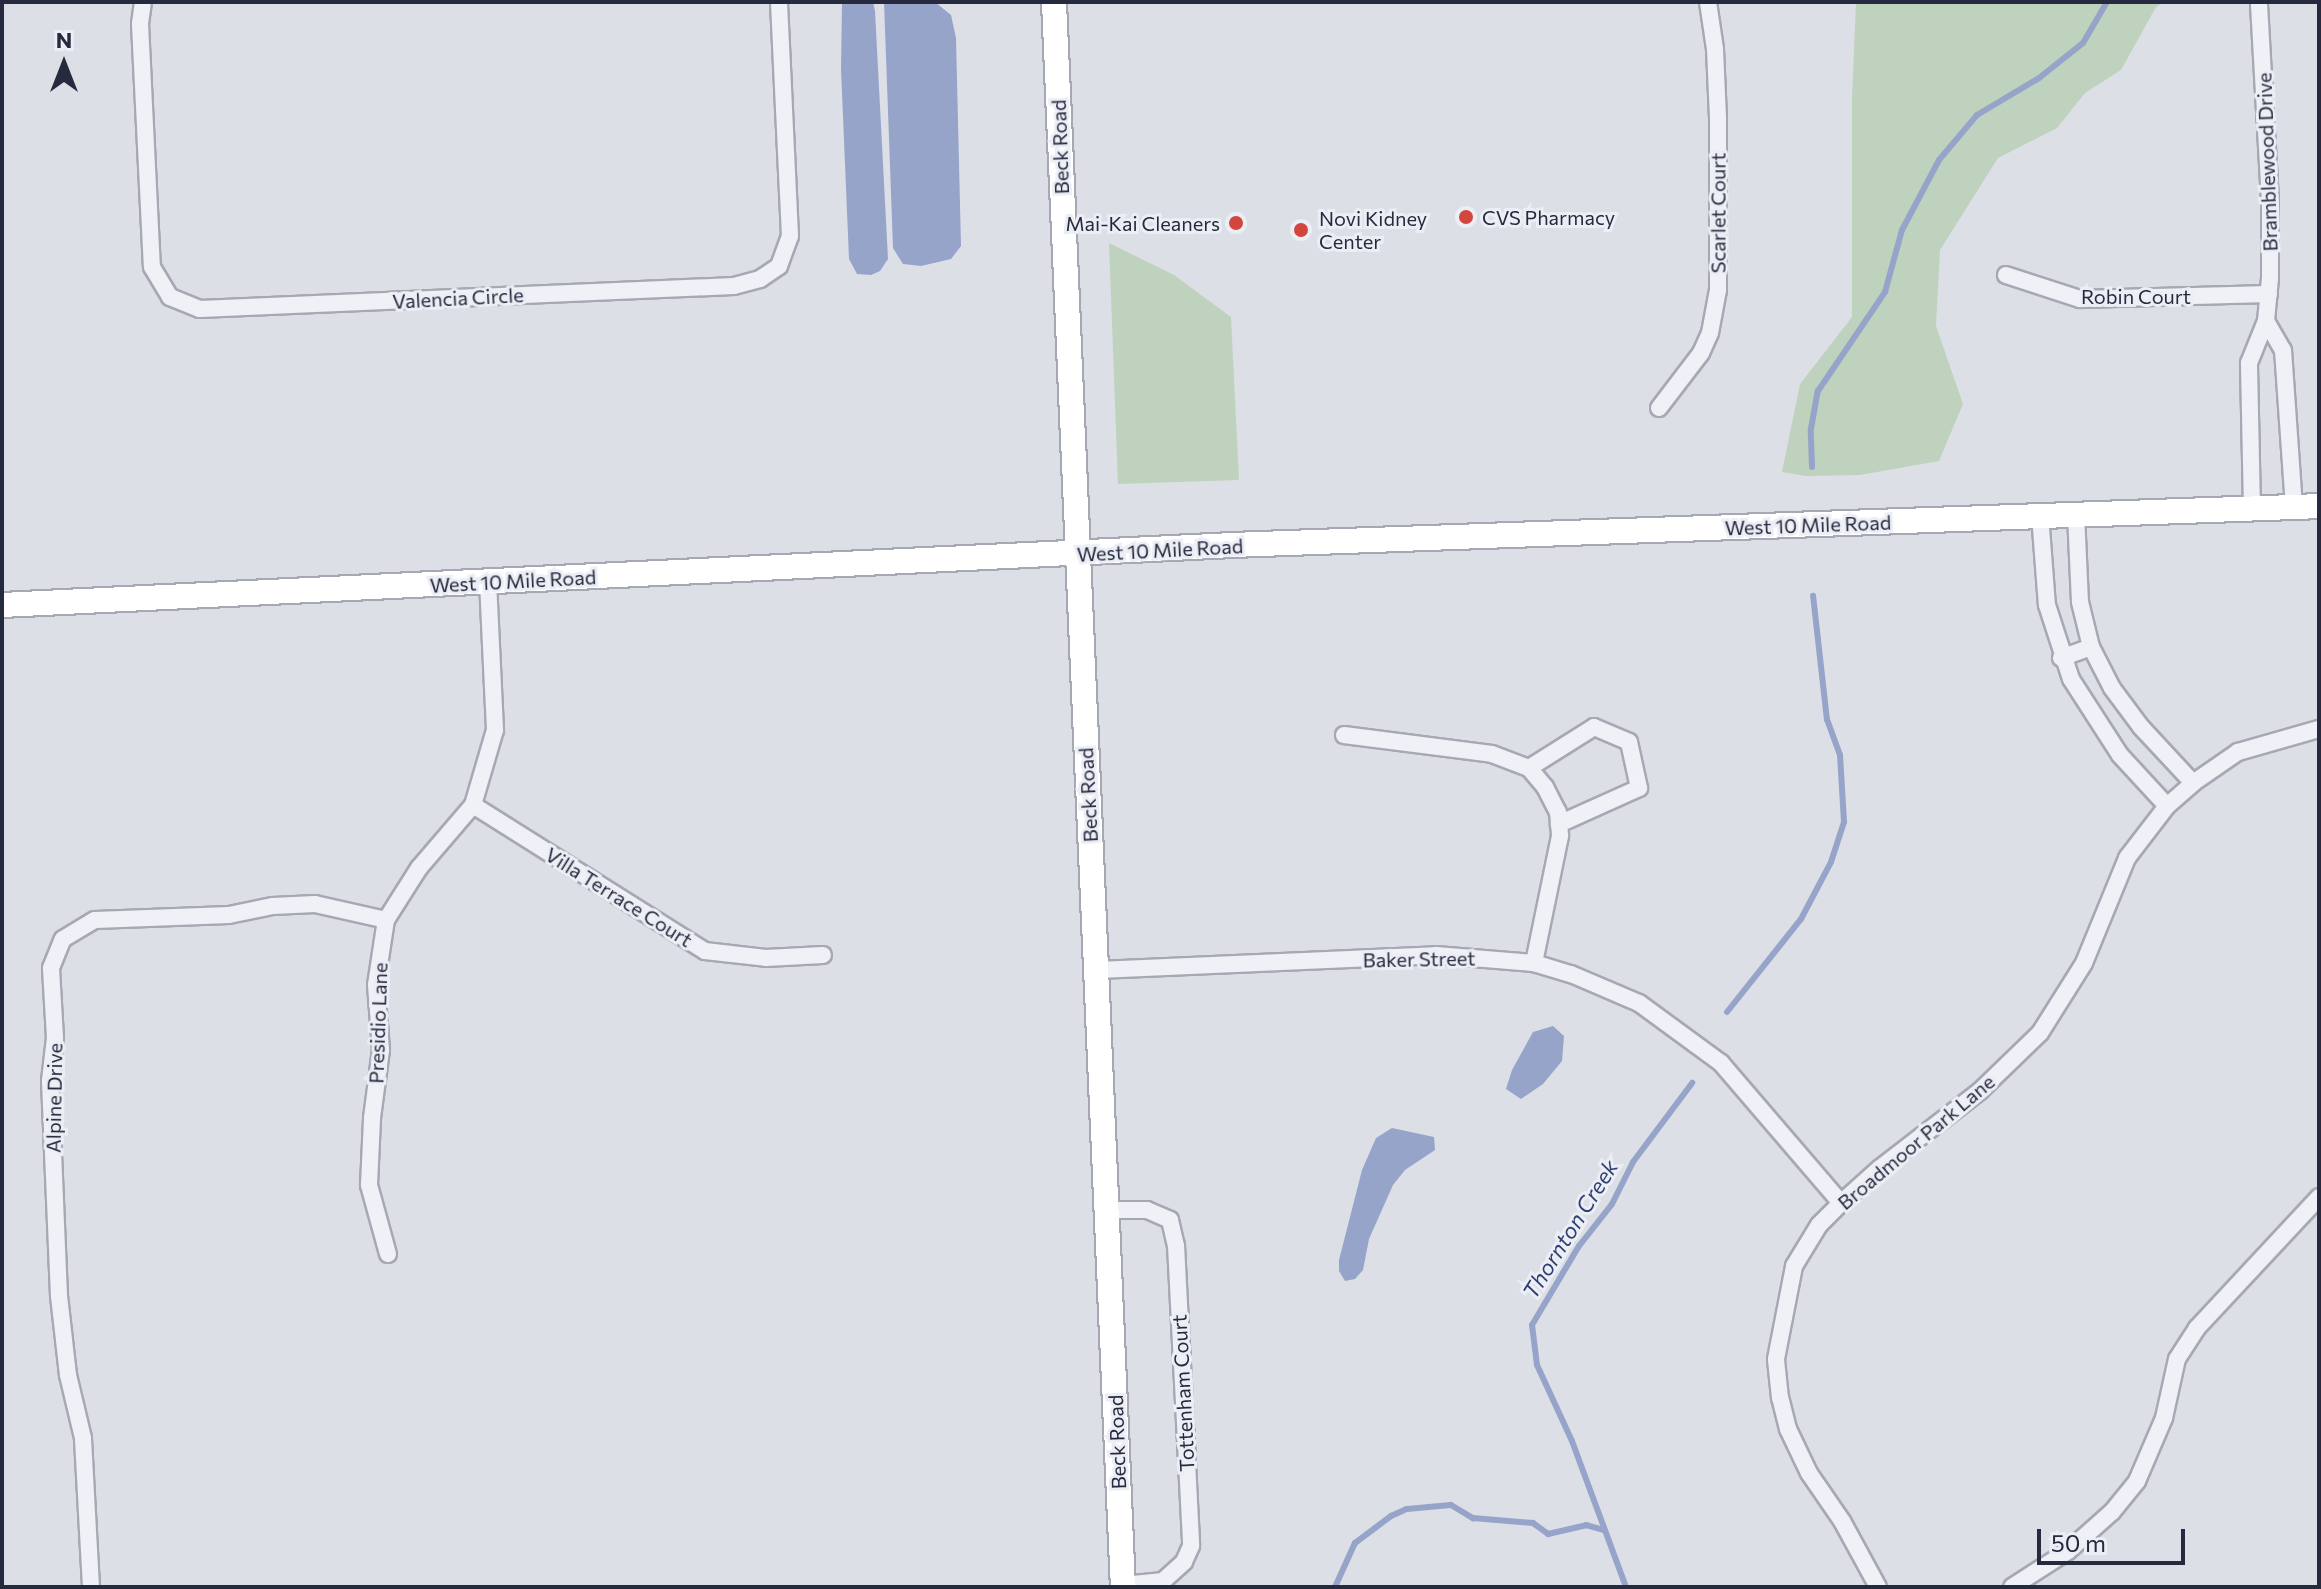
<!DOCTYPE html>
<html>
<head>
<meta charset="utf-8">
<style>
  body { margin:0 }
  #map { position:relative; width:2321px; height:1589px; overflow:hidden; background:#dddfe7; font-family:Commissioner,sans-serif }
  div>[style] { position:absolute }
  .green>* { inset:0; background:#bfd2be }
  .water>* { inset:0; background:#97a4c9 }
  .stream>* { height:6px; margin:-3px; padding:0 3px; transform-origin:3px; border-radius:3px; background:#97a4c9 }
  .roads { filter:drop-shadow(2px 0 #a6a9b4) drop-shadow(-2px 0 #a6a9b4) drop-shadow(0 2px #a6a9b4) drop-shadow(0 -2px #a6a9b4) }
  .minor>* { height:16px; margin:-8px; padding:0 8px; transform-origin:8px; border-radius:8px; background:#f0f1f6 }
  .secondary>* { height:24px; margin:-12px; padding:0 12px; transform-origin:12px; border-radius:12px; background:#fff }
  .dots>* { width:22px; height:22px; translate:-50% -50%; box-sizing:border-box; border:4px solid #eceef5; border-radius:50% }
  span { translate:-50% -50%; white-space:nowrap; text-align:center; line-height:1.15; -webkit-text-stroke:6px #eceef5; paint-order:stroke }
  .street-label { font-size:20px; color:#262a3e }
  .poi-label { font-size:20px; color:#262a3e }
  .left { translate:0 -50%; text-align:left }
  .right { translate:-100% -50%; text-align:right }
  .water-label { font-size:22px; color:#2f3f73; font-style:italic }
  .frame { position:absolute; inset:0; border:4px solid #262a3e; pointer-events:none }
  .north { position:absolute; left:24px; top:24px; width:80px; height:80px; -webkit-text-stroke:6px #eceef5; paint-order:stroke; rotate:0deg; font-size:22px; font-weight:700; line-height:32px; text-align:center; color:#262a3e }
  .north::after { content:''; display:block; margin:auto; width:28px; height:36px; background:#262a3e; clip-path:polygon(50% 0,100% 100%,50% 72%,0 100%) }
  .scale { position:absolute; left:2037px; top:1529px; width:148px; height:36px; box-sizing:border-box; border:4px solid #262a3e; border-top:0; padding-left:10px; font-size:24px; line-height:28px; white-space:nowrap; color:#262a3e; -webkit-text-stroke:6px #eceef5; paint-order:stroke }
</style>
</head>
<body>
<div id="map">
  <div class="green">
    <div style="clip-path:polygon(1856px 2px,2165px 2px,2156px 7px,2121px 70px,2085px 93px,2057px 128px,1998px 158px,1940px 250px,1936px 326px,1963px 404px,1939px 461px,1860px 475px,1806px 476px,1782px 472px,1800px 384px,1852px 317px,1852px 98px)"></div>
    <div style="clip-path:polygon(1109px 243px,1174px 275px,1231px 317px,1239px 480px,1118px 484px)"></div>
  </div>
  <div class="water">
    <div style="clip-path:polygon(842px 2px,873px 2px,875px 11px,888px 259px,880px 271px,871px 275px,857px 274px,849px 259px,841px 69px)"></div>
    <div style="clip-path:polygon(884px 2px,935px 2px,951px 15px,956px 38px,961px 246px,951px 259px,921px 266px,903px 264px,893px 248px)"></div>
    <div style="clip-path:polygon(1553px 1026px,1564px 1036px,1562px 1061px,1543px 1084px,1521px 1099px,1506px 1089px,1512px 1070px,1533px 1032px)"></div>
    <div style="clip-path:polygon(1392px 1128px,1434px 1137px,1435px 1150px,1405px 1170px,1393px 1185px,1369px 1239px,1363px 1270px,1355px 1279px,1345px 1281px,1339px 1271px,1339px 1260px,1362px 1170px,1376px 1138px)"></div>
  </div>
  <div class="stream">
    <div style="left:1812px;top:467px;width:38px;rotate:-92deg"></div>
    <div style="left:1811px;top:429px;width:39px;rotate:-80deg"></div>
    <div style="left:1818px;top:391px;width:120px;rotate:-55.9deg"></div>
    <div style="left:1885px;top:292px;width:64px;rotate:-74.7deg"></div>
    <div style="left:1902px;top:230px;width:79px;rotate:-62.1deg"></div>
    <div style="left:1939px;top:160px;width:59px;rotate:-49.8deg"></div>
    <div style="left:1977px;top:115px;width:72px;rotate:-30.8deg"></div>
    <div style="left:2039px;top:78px;width:56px;rotate:-38.5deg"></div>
    <div style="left:2083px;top:43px;width:48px;rotate:-59.7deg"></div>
    <div style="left:1727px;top:1012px;width:119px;rotate:-51.5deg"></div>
    <div style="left:1801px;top:919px;width:64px;rotate:-62.2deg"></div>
    <div style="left:1831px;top:862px;width:42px;rotate:-72deg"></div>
    <div style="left:1844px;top:822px;width:67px;rotate:-93.4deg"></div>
    <div style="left:1840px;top:755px;width:37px;rotate:-110deg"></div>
    <div style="left:1827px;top:720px;width:125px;rotate:-96.4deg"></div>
    <div style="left:1335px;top:1587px;width:48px;rotate:-65.6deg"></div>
    <div style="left:1355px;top:1543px;width:45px;rotate:-36.9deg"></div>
    <div style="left:1391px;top:1516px;width:17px;rotate:-24deg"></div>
    <div style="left:1407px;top:1509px;width:44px;rotate:-5.2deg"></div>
    <div style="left:1451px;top:1505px;width:26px;rotate:31deg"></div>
    <div style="left:1473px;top:1518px;width:60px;rotate:4.8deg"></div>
    <div style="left:1533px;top:1523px;width:19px;rotate:36deg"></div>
    <div style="left:1548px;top:1534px;width:39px;rotate:-13deg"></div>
    <div style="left:1586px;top:1525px;width:19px;rotate:16deg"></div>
    <div style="left:1626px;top:1587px;width:156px;rotate:-110.3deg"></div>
    <div style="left:1572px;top:1441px;width:84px;rotate:-114.7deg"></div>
    <div style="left:1537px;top:1365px;width:40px;rotate:-97.1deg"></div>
    <div style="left:1532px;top:1325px;width:92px;rotate:-59.3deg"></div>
    <div style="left:1579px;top:1246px;width:53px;rotate:-51.8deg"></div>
    <div style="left:1612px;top:1204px;width:47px;rotate:-63.4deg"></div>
    <div style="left:1633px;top:1162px;width:99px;rotate:-53.2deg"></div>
  </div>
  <div class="roads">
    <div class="minor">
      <div style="left:143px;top:2px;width:22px;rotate:98deg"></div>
      <div style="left:140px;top:24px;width:243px;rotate:87.2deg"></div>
      <div style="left:152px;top:267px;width:35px;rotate:59deg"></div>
      <div style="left:170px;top:297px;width:32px;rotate:22deg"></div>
      <div style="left:200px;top:309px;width:534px;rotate:-2.47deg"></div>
      <div style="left:734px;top:286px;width:27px;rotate:-15deg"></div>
      <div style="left:760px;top:279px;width:23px;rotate:-34deg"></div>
      <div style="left:779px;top:266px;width:32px;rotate:-70deg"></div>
      <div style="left:790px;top:236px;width:234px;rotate:-92.7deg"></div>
      <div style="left:2006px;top:275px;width:78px;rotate:18deg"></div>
      <div style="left:2080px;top:299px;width:189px;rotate:-1.5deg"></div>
      <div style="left:2266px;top:321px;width:34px;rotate:60deg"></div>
      <div style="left:2283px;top:350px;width:158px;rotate:86deg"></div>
      <div style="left:1659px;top:408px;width:69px;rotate:-52.6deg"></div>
      <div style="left:1701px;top:353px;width:22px;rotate:-66deg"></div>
      <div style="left:1710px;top:333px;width:44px;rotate:-79.5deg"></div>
      <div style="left:1718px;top:290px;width:172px;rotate:-90deg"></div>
      <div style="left:1718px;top:118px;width:69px;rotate:-92.5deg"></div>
      <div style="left:1715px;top:49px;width:48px;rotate:-98.5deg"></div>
      <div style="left:2252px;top:509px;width:146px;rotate:-91.2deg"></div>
      <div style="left:2249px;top:363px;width:45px;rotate:-68deg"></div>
      <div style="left:2266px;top:321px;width:43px;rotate:-84.7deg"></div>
      <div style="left:2270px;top:278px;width:77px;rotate:-90deg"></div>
      <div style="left:2270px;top:201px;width:199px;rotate:-93.2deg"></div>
      <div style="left:2076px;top:514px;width:88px;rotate:87.4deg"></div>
      <div style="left:2080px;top:602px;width:46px;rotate:76.3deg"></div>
      <div style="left:2091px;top:647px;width:46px;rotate:62.9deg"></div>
      <div style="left:2112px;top:688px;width:49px;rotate:53.4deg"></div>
      <div style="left:2141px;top:727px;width:76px;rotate:47.1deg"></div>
      <div style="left:2040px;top:515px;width:90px;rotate:85.6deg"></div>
      <div style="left:2047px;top:605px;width:78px;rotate:72deg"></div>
      <div style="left:2071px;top:679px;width:90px;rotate:57.2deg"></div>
      <div style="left:2120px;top:755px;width:69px;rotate:47.3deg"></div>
      <div style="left:2061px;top:658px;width:32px;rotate:-20deg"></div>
      <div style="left:1344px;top:735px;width:149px;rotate:7.3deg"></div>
      <div style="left:1492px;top:754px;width:40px;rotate:21deg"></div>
      <div style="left:1529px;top:768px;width:25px;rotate:50deg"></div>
      <div style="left:1545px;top:787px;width:28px;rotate:63deg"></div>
      <div style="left:1558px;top:812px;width:24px;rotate:85deg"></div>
      <div style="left:1560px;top:836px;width:130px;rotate:101.6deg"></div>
      <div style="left:1529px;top:768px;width:77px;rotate:-32.2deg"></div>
      <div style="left:1594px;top:727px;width:38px;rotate:23deg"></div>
      <div style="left:1629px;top:742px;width:47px;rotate:77.7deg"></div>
      <div style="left:1639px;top:788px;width:88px;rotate:155.8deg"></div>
      <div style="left:473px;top:805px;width:274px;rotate:32.2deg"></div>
      <div style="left:705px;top:951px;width:61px;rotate:6.5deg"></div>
      <div style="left:766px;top:958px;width:57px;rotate:-3deg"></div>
      <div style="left:1098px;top:970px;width:338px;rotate:-2.5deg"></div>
      <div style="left:1436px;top:955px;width:98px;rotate:4.7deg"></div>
      <div style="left:1534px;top:963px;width:39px;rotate:17deg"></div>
      <div style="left:1571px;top:974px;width:74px;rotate:23.1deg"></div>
      <div style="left:1639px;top:1003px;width:102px;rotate:36.2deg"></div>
      <div style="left:1721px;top:1063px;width:184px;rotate:49.4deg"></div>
      <div style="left:1108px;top:1210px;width:39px"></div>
      <div style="left:1147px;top:1210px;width:25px;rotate:23deg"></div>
      <div style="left:1170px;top:1220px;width:26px;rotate:77deg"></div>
      <div style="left:1176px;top:1245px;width:301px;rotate:87.1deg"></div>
      <div style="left:1191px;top:1546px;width:17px;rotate:114deg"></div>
      <div style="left:1184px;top:1562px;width:28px;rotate:138deg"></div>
      <div style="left:1163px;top:1581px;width:40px;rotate:174.3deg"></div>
      <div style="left:388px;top:1254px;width:72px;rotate:-105.4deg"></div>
      <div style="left:369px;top:1185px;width:67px;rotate:-87.4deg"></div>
      <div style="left:372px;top:1118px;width:69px;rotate:-82.5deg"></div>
      <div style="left:381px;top:1050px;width:65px;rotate:-94.4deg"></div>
      <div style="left:376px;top:985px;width:66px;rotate:-81.3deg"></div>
      <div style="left:386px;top:920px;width:62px;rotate:-57.6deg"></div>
      <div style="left:419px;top:868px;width:83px;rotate:-49.4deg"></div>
      <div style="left:473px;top:805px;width:78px;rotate:-73.7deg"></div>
      <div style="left:495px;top:730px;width:148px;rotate:-92.7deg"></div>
      <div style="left:91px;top:1587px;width:149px;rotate:-93.1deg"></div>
      <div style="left:83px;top:1438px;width:65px;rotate:-103.4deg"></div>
      <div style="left:68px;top:1375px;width:80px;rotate:-96.5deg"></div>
      <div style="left:59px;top:1296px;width:215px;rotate:-92.4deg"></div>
      <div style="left:50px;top:1081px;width:43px;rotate:-83.4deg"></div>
      <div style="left:55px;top:1038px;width:70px;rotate:-93.3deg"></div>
      <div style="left:51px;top:968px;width:31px;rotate:-68deg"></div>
      <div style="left:63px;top:939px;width:37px;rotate:-31deg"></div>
      <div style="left:95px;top:920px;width:134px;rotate:-2.1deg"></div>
      <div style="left:229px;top:915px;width:45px;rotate:-11.6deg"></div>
      <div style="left:273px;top:906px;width:42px;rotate:-2.7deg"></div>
      <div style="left:315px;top:904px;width:73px;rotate:12.7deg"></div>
      <div style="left:1878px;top:1587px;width:75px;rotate:-118.6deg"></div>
      <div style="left:1842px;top:1521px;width:58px;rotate:-124.5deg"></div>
      <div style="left:1809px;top:1473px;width:49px;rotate:-115.5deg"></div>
      <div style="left:1788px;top:1429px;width:32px;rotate:-104deg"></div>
      <div style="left:1780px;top:1398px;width:39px;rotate:-96deg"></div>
      <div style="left:1776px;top:1359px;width:95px;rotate:-79deg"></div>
      <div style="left:1794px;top:1266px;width:48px;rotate:-58.6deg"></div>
      <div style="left:1819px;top:1225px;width:31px;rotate:-45deg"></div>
      <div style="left:1841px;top:1203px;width:52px;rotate:-41.9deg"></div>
      <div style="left:1880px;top:1168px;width:126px;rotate:-37.6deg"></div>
      <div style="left:1980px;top:1091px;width:83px;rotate:-44deg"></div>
      <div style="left:2040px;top:1033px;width:83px;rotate:-57.8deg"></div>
      <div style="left:2084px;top:963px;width:113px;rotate:-67.7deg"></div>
      <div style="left:2127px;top:858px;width:66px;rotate:-52.4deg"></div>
      <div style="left:2167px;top:806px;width:35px;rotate:-41deg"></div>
      <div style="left:2193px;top:783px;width:55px;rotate:-34.6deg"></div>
      <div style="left:2238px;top:752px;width:84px;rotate:-15.9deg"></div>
      <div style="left:2012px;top:1587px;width:67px;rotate:-32.7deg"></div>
      <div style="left:2068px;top:1551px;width:59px;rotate:-41.6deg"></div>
      <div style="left:2112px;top:1512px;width:40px;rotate:-51deg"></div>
      <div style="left:2137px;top:1481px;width:69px;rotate:-66.8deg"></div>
      <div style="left:2164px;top:1418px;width:60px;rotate:-77.6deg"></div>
      <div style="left:2177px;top:1359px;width:37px;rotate:-57deg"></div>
      <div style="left:2197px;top:1328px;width:179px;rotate:-47deg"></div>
    </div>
    <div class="secondary">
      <div style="left:1054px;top:2px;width:1587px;rotate:87.51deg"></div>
      <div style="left:2px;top:605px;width:1231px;rotate:-2.79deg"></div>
      <div style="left:1232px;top:545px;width:1088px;rotate:-2.05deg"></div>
    </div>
  </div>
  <div class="dots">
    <div style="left:1466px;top:217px;background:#d1463d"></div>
    <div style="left:1236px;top:223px;background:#d1463d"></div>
    <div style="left:1301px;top:230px;background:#d1463d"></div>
  </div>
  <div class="street-label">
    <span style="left:1060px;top:147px;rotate:-92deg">Beck Road</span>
    <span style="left:2267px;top:162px;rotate:-92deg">Bramblewood Drive</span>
    <span style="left:1718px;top:213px;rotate:-90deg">Scarlet Court</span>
    <span style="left:2136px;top:296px">Robin Court</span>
    <span style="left:458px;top:298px;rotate:-3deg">Valencia Circle</span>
    <span style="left:1808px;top:525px;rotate:-2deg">West 10 Mile Road</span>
    <span style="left:1160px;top:550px;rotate:-3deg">West 10 Mile Road</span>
    <span style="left:513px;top:581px;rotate:-3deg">West 10 Mile Road</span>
    <span style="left:1088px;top:795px;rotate:-93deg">Beck Road</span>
    <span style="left:619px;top:897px;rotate:32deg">Villa Terrace Court</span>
    <span style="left:1419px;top:959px;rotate:-1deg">Baker Street</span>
    <span style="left:378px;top:1023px;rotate:-88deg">Presidio Lane</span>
    <span style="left:54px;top:1098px;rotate:-89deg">Alpine Drive</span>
    <span style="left:1916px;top:1142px;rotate:-40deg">Broadmoor Park Lane</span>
    <span style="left:1183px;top:1393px;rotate:-93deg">Tottenham Court</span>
    <span style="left:1117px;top:1442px;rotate:-92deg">Beck Road</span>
  </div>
  <div class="poi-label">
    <span class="left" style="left:1482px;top:217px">CVS Pharmacy</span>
    <span class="left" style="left:1319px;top:230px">Novi Kidney<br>Center</span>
    <span class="right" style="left:1220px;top:223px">Mai-Kai Cleaners</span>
  </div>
  <div class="water-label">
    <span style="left:1570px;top:1229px;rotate:-58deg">Thornton Creek</span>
  </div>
  <div class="frame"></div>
  <div class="north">N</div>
  <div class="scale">50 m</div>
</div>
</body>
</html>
